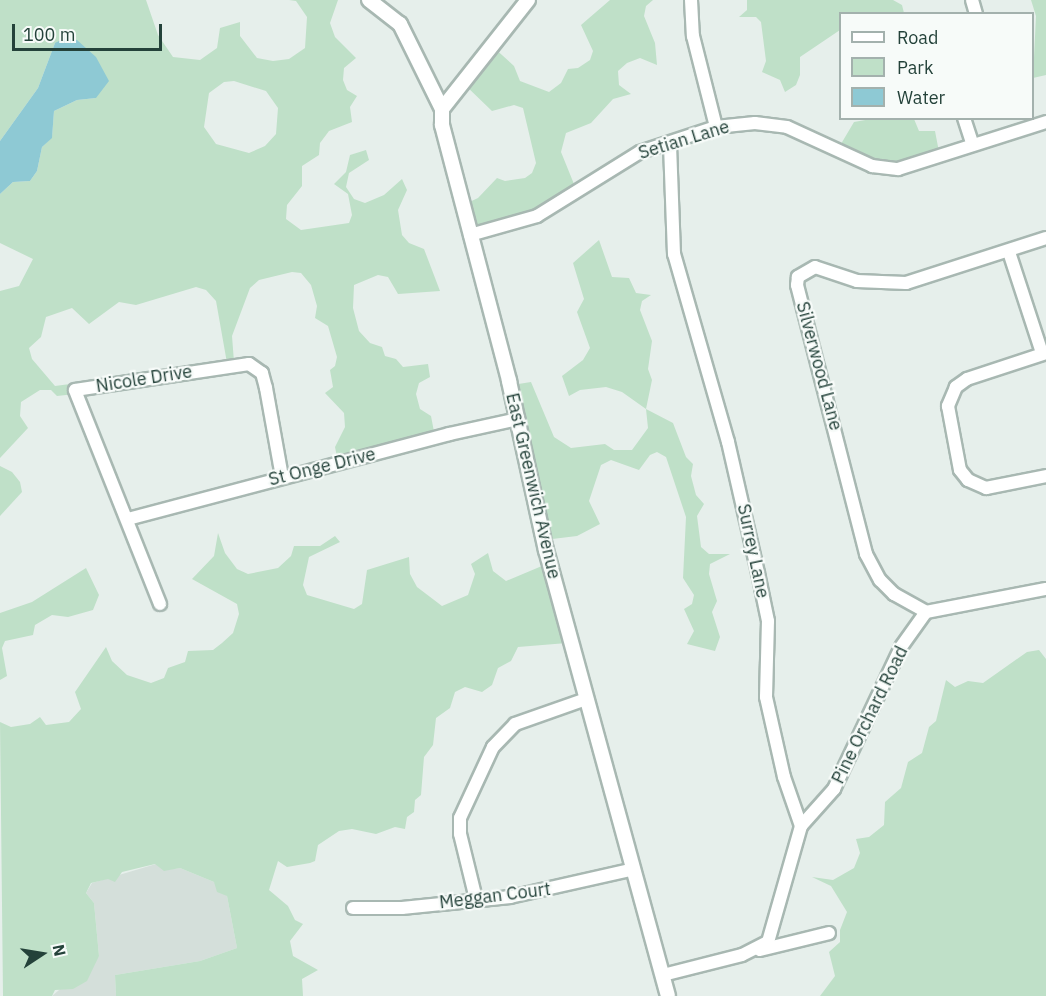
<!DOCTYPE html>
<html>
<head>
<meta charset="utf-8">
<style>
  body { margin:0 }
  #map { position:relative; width:1046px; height:996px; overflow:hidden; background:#e6efeb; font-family:"IBM Plex Sans",sans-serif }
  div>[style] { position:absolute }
  .built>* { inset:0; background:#d4dfda }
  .green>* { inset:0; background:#bfe0c8 }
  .water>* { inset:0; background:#8ec9d4 }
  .roads { filter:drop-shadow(2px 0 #a8b8b2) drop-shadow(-2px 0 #a8b8b2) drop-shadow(0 2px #a8b8b2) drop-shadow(0 -2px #a8b8b2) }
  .minor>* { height:12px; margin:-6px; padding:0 6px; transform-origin:6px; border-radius:6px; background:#fff }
  .tertiary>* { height:14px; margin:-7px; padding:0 7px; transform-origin:7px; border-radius:7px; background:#fff }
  span { translate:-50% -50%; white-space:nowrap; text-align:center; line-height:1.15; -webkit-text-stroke:4.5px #f7fbf9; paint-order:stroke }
  .street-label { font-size:18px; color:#24423a }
  .legend { position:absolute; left:839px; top:12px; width:195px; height:108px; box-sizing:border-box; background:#f7fbf9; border:2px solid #a3b1ad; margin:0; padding:8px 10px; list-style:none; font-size:18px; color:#24423a }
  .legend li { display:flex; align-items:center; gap:12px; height:30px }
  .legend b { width:30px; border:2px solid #a3b1ad }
  .north { position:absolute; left:12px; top:924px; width:60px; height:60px; -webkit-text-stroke:4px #f7fbf9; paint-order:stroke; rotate:78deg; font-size:16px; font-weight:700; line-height:24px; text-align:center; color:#24423a }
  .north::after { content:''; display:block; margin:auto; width:21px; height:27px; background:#24423a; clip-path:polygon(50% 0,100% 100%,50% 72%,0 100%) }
  .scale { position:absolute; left:12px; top:24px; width:150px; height:27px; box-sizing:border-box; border:3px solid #24423a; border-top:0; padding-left:8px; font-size:18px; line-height:21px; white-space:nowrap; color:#24423a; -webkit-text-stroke:4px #f7fbf9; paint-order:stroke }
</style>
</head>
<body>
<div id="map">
  <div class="built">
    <div style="clip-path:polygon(156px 864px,164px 870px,180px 868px,214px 882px,227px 896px,237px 948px,200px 961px,115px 975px,116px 996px,52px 996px,99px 956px,94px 903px,86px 893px,92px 883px)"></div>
  </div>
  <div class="green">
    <div style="clip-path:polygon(evenodd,0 0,146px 0,158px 35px,173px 57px,200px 60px,217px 48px,220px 28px,240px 22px,240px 36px,257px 58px,273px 61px,289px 59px,305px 48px,307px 17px,296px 1px,289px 0,338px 0,330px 23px,335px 37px,356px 58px,344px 68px,343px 80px,347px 90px,357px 96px,350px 107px,352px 122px,329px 131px,320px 143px,319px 155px,302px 166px,302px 186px,287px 205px,286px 219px,301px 230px,349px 223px,352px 215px,348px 194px,334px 184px,346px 172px,350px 155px,366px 150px,369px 160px,349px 173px,346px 187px,354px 199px,365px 203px,384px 195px,402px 179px,407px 190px,398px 210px,402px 235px,409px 243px,424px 249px,440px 291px,398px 294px,388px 277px,378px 275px,354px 285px,353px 308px,359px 331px,370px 343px,382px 347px,385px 356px,396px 359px,403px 367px,428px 364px,430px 377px,419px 383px,416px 394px,420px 409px,431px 416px,435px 437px,338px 462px,335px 447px,345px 427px,344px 413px,325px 393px,333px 387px,330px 370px,335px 366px,337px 357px,328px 326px,315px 318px,317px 306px,311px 285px,301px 273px,292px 272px,259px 280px,250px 288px,232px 336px,234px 362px,227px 363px,216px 301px,206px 290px,196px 287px,136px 305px,119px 302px,89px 324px,72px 308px,46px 317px,41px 337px,29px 348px,32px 359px,55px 386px,70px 384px,75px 394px,57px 396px,51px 390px,40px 390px,21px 402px,20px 416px,28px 428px,0 458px,0 291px,19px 286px,33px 259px,0 243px,0 194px,13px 182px,30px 181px,37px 171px,42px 147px,52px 137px,54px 111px,77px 100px,96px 98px,55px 43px,38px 88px,0 141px,0 0,234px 81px,266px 91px,278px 108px,276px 134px,265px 146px,249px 153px,216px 144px,204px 127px,209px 93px,224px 82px,234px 81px)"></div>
    <div style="clip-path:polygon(610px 0,653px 0,646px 6px,644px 16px,655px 43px,657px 65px,640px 58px,627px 63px,618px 71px,619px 85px,631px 94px,613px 99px,591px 123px,566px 133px,561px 152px,576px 189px,539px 215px,473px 234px,463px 205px,478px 198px,497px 178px,505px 181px,525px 178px,532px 173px,536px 163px,523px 108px,514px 105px,492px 111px,464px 84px,492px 46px,514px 66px,520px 81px,549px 92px,561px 83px,568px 69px,578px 68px,590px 60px,593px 51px,581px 25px)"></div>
    <div style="clip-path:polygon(747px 0,893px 0,902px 5px,904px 13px,840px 14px,840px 30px,800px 57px,800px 75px,796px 85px,785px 92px,780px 80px,762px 72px,766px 61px,761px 22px,756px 17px,739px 17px,747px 10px)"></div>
    <div style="clip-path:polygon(1031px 0,1046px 0,1046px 75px,1033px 78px,1036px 16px)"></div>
    <div style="clip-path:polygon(871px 119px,914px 119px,919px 131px,935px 131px,940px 157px,887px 168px,838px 149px,854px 122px)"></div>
    <div style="clip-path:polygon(599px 240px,612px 277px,629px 278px,636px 293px,651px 295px,642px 301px,640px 310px,652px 341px,648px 369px,652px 380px,646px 409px,673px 423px,686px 457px,693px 464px,691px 476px,696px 495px,704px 504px,697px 516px,701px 547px,709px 554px,730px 554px,710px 564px,709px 574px,717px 601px,712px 612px,720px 637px,715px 651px,687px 644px,694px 631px,684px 609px,692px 604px,694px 595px,683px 578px,686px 517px,666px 457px,657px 452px,650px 455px,639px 470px,611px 460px,601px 465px,589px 501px,600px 524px,577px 536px,544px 540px,512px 385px,531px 382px,554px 437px,571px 448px,605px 444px,614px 450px,632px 450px,648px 428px,646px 409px,622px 392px,606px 387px,580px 390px,569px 396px,562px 376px,583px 360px,590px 348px,577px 312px,584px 299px,573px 263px)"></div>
    <div style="clip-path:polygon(0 466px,12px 472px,20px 482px,22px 492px,0 516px)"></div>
    <div style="clip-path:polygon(218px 533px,225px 553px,237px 569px,248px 574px,278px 568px,291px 556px,294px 546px,320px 546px,335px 536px,340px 542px,309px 557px,303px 585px,307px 595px,354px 609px,362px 604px,367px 570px,409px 557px,410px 574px,417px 587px,442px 606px,468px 595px,475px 574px,471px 564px,488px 553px,493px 571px,506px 581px,549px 563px,567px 643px,518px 647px,511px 661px,498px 668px,492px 685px,482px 692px,465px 687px,455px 692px,450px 708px,436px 718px,433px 745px,424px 757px,421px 795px,415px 800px,414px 812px,407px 817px,405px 829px,395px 827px,376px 834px,352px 829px,339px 831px,318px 845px,315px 861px,310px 863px,287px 867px,278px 861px,269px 890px,288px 906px,295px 920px,303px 924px,290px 941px,293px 956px,318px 970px,302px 979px,303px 996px,116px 996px,115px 975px,200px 961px,237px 948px,227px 896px,217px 892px,214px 882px,180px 868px,164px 871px,155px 864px,122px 872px,115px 882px,108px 879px,91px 883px,86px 893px,94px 903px,99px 956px,87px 981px,73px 989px,55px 990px,52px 996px,3px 996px,0 722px,11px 727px,30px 724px,40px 717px,46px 725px,69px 722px,81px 709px,75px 692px,106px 647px,112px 661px,127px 675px,151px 683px,164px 678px,168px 668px,185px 662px,188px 651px,213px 650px,222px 643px,233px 633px,239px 614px,237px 604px,192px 579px,214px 556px)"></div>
    <div style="clip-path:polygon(86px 568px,99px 595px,93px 610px,68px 617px,52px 615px,35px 625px,33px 635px,5px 641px,2px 648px,7px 676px,0 680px,0 613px,32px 602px)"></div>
    <div style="clip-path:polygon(1039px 650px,1046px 659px,1046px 996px,820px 996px,835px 976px,829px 952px,840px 942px,840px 930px,847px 912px,831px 886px,812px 877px,833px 880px,854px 868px,860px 853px,856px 839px,869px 837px,884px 825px,885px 802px,901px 788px,908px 762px,922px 753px,929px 727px,936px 721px,946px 680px,955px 687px,968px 681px,983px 683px,1027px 652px)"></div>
  </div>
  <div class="water">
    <div style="clip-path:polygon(65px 38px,77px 40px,96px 57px,109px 81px,96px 98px,77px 100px,54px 111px,52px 138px,42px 147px,37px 171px,30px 181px,13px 182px,0 194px,0 141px,38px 88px,55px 43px)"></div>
  </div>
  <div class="roads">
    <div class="minor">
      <div style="left:691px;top:0;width:36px;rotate:87deg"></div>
      <div style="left:693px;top:36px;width:94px;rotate:75.8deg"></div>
      <div style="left:972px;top:0;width:15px;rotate:74deg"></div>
      <div style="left:964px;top:118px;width:28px;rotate:72deg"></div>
      <div style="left:470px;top:235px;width:70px;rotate:-15.8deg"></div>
      <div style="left:537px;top:216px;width:121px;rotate:-31.9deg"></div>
      <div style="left:640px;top:152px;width:80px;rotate:-18.2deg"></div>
      <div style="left:716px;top:127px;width:39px;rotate:-6deg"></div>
      <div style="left:755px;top:123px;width:32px;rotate:7deg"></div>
      <div style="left:787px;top:127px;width:94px;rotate:24.6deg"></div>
      <div style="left:872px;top:166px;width:26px;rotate:7deg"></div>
      <div style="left:898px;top:169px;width:155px;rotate:-17.6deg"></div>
      <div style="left:1046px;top:238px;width:147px;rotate:162.2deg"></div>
      <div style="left:906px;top:283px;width:49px;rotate:-177.7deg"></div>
      <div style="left:857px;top:281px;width:44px;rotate:-161.6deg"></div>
      <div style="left:815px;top:267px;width:20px;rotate:150deg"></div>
      <div style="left:798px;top:277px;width:8px;rotate:97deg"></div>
      <div style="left:797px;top:285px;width:278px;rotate:75.6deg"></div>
      <div style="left:866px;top:554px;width:30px;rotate:62deg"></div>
      <div style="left:880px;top:580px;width:20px;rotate:45deg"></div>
      <div style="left:894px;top:594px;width:37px;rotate:29deg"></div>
      <div style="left:926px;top:612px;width:122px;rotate:-10.9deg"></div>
      <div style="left:1009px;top:252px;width:106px;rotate:71.9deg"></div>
      <div style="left:1046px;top:353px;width:83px;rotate:161.8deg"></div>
      <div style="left:967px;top:379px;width:14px;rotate:144deg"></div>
      <div style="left:956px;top:387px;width:21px;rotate:113deg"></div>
      <div style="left:948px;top:406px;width:65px;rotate:79.4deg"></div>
      <div style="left:960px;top:470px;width:13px;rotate:51deg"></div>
      <div style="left:968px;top:480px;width:20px;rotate:24deg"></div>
      <div style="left:986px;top:488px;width:61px;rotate:-11.3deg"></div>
      <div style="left:128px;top:519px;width:332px;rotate:-14.8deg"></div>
      <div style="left:449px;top:434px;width:71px;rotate:-12.3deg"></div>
      <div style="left:160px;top:604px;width:230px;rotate:-111.7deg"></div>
      <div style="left:75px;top:390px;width:176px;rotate:-8.5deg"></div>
      <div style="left:249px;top:364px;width:16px;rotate:35deg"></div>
      <div style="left:262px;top:373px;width:16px;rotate:75deg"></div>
      <div style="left:266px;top:388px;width:90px;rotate:79.8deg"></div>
      <div style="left:801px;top:826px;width:50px;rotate:-48.3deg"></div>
      <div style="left:834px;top:789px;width:157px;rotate:-64.7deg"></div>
      <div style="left:901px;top:647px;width:43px;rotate:-54.5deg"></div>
      <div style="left:476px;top:899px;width:67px;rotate:-103.8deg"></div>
      <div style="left:460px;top:834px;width:16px;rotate:-90deg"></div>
      <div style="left:460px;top:818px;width:78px;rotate:-65.1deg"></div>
      <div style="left:493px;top:747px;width:32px;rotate:-46deg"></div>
      <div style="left:515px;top:724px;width:75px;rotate:-19.4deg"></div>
      <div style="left:353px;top:908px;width:49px"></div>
      <div style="left:402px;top:908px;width:109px;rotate:-5.8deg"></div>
      <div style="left:510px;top:897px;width:127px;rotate:-12.7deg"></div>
      <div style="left:760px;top:950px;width:71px;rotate:-13.8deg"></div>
      <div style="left:663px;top:975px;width:81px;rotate:-14.2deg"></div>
      <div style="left:742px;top:955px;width:29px;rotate:-27deg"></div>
      <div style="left:768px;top:942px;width:121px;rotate:-74.1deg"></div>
      <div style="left:801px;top:826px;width:52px;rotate:-109.1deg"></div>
      <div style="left:784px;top:777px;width:82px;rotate:-102.7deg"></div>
      <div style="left:766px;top:697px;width:76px;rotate:-88.5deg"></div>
      <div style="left:768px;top:621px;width:49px;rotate:-101.8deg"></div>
      <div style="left:758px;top:573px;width:134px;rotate:-102.9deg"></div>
      <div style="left:728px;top:442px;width:196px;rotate:-106deg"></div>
      <div style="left:674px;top:254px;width:109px;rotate:-92.1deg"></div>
    </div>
    <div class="tertiary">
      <div style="left:369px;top:0;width:39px;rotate:38deg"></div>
      <div style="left:400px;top:24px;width:95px;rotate:63.7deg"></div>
      <div style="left:528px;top:0;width:139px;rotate:128.3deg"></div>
      <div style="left:442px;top:109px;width:16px;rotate:90deg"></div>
      <div style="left:442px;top:125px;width:265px;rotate:75.3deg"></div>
      <div style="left:509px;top:381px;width:173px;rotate:77.7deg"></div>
      <div style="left:546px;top:550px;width:462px;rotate:74.7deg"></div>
    </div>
  </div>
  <div class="street-label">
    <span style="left:684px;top:140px;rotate:-17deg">Setian Lane</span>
    <span style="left:819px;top:366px;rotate:75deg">Silverwood Lane</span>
    <span style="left:144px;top:379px;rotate:-9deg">Nicole Drive</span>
    <span style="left:322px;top:467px;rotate:-14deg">St Onge Drive</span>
    <span style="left:533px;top:486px;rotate:77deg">East Greenwich Avenue</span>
    <span style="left:753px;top:551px;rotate:78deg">Surrey Lane</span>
    <span style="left:870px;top:715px;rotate:-64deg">Pine Orchard Road</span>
    <span style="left:495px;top:896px;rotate:-7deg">Meggan Court</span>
  </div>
  <ul class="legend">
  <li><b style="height:8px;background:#fff"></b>Road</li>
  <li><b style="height:16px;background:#bfe0c8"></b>Park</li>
  <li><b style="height:16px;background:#8ec9d4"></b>Water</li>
  </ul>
  <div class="north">N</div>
  <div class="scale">100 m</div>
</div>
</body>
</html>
